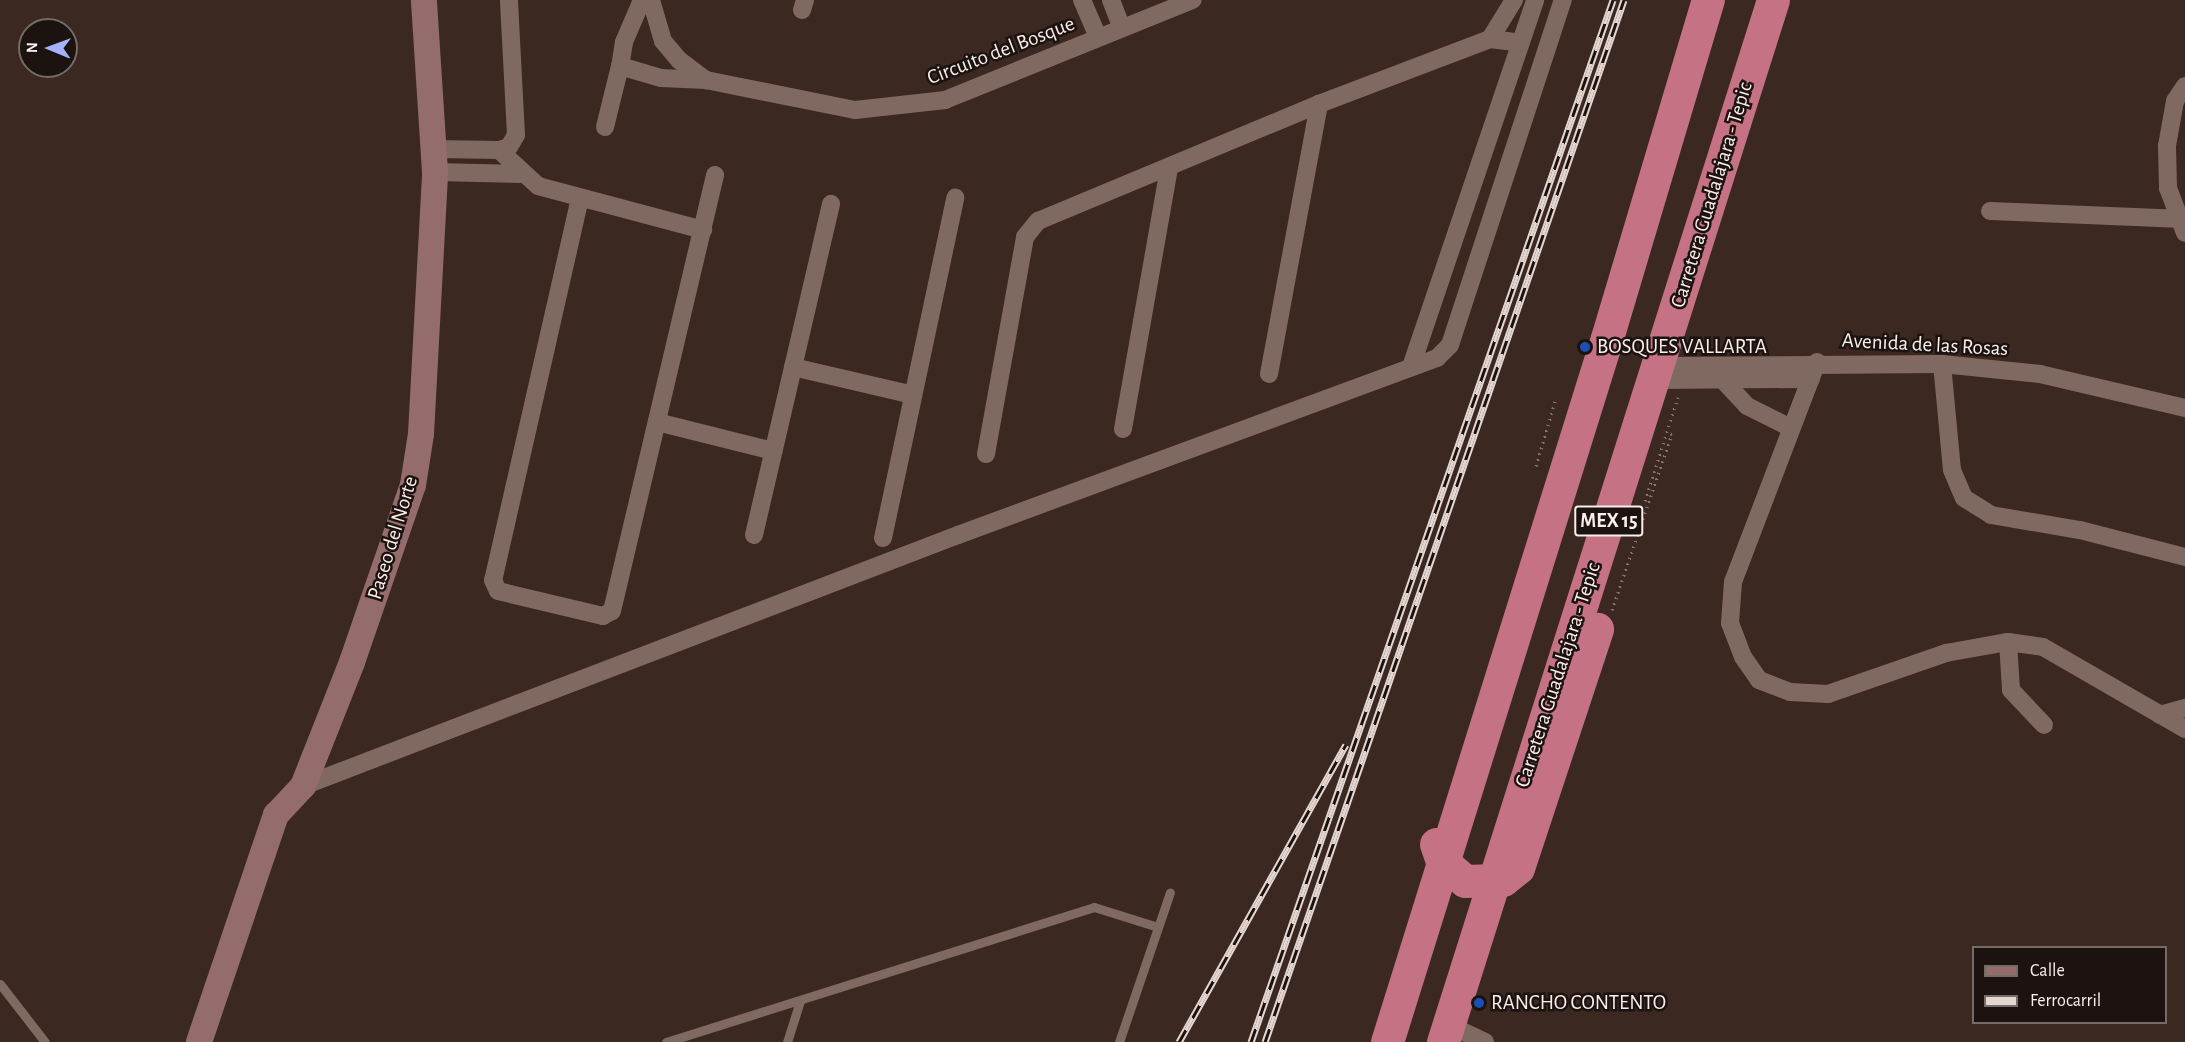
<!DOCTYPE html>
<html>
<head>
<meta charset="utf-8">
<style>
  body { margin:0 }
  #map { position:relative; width:2185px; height:1042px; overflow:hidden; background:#3b2821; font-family:"Alegreya Sans",sans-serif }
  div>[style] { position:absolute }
  .path>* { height:3px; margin-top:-1.5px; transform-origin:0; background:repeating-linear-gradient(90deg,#86756f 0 1.5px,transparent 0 6px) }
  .lane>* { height:9px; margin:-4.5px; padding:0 4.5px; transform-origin:4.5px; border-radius:4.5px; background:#7f6961 }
  .street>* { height:18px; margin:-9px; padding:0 9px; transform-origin:9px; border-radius:9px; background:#7f6961 }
  .secondary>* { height:26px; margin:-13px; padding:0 13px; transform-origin:13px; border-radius:13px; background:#946c6c }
  .highway>* { height:33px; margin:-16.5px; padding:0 16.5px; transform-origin:16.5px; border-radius:16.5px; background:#c57284 }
  .rail>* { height:7px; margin-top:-3.5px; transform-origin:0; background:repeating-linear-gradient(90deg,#1c1310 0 14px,#e4d7d1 0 28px); box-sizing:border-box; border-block:2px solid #e4d7d1 }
  .dots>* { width:16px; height:16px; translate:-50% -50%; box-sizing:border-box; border:3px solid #1c1310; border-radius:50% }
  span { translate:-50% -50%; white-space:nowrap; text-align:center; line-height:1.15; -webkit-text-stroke:5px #1c1310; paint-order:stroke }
  .shield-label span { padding:2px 4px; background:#1c1310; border:2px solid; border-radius:4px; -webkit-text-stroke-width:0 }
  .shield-label { font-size:20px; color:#fbeee9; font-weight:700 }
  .street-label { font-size:21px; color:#fbeee9 }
  .poi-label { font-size:21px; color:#fbeee9 }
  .left { translate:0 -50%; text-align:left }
  .legend { position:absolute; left:1972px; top:946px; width:195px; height:78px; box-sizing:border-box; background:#1c1310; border:2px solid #756b67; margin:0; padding:8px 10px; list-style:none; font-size:18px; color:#fbeee9 }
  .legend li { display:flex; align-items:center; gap:12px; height:30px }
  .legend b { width:30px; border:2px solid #756b67 }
  .north { position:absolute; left:18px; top:18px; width:60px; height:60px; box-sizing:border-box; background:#1c1310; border:2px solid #756b67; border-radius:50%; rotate:271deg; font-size:16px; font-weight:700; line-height:24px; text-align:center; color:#fbeee9 }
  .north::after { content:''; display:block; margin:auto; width:21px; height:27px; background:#a2b2fd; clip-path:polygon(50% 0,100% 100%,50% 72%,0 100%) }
</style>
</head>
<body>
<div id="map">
  <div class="path">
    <div style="left:1536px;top:466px;width:71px;rotate:-73.6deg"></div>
    <div style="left:1645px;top:501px;width:109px;rotate:-72.4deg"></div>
    <div style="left:1612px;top:610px;width:186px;rotate:-71.2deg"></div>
    <div style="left:1672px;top:434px;width:4px;rotate:-166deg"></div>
  </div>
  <div class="lane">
    <div style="left:0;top:984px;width:73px;rotate:52.2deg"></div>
    <div style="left:666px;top:1042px;width:449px;rotate:-17.5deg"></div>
    <div style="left:1094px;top:907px;width:67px;rotate:17.4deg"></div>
    <div style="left:787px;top:1042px;width:43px;rotate:-72.4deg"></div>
    <div style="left:1119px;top:1042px;width:158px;rotate:-71.2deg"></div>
  </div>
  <div class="street">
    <div style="left:642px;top:0;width:46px;rotate:113.2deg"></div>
    <div style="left:624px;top:42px;width:24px;rotate:99deg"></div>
    <div style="left:620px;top:66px;width:43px;rotate:16.3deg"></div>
    <div style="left:661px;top:78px;width:45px;rotate:2.5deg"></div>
    <div style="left:651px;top:0;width:43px;rotate:73.7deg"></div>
    <div style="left:663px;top:41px;width:25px;rotate:50deg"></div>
    <div style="left:679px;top:60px;width:34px;rotate:37deg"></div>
    <div style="left:706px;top:80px;width:152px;rotate:11.4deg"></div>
    <div style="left:855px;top:110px;width:91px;rotate:-6.3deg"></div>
    <div style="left:945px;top:100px;width:267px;rotate:-22deg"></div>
    <div style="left:1082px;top:0;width:40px;rotate:66.6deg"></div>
    <div style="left:1111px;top:0;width:30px;rotate:69deg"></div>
    <div style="left:802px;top:10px;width:10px;rotate:-73deg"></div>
    <div style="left:1490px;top:39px;width:46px;rotate:-58.4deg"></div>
    <div style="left:2185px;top:86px;width:18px;rotate:124deg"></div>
    <div style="left:2175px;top:101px;width:46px;rotate:100.1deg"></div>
    <div style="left:2167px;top:146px;width:42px;rotate:88.6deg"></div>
    <div style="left:2168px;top:188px;width:48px;rotate:69.3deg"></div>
    <div style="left:605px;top:127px;width:63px;rotate:-76.2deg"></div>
    <div style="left:434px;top:149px;width:65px;rotate:0.9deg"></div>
    <div style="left:499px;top:150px;width:53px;rotate:42.7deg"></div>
    <div style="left:538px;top:186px;width:171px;rotate:14.9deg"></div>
    <div style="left:499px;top:150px;width:10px;rotate:-17deg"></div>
    <div style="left:509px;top:147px;width:14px;rotate:-60deg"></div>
    <div style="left:516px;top:135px;width:135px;rotate:-93deg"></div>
    <div style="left:435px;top:172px;width:86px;rotate:1.3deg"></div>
    <div style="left:580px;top:198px;width:392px;rotate:102.8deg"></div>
    <div style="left:493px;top:580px;width:12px;rotate:66deg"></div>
    <div style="left:498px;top:591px;width:108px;rotate:13.4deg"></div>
    <div style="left:603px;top:616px;width:10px;rotate:-29deg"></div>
    <div style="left:612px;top:611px;width:448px;rotate:-76.7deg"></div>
    <div style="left:1990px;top:211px;width:187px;rotate:2.4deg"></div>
    <div style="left:1817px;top:362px;width:235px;rotate:110.9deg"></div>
    <div style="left:1733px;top:582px;width:41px;rotate:94.2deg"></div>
    <div style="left:1730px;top:623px;width:36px;rotate:69deg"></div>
    <div style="left:1743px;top:657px;width:28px;rotate:55deg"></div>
    <div style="left:1759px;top:680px;width:33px;rotate:21deg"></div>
    <div style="left:1790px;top:692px;width:38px;rotate:3deg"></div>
    <div style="left:1828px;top:694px;width:125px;rotate:-19.2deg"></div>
    <div style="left:1946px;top:653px;width:63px;rotate:-10.1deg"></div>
    <div style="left:2008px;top:642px;width:35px;rotate:8deg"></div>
    <div style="left:2043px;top:647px;width:164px;rotate:30deg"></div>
    <div style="left:1412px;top:364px;width:384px;rotate:-71.3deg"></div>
    <div style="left:1942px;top:364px;width:106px;rotate:84.6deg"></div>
    <div style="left:1952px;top:470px;width:30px;rotate:67deg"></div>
    <div style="left:1964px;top:498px;width:32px;rotate:32deg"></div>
    <div style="left:1991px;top:515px;width:90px;rotate:9.6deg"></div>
    <div style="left:2080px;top:530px;width:108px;rotate:14.4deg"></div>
    <div style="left:1658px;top:366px;width:284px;rotate:-0.4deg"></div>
    <div style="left:1942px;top:364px;width:99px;rotate:5.8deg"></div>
    <div style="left:2040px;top:374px;width:149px;rotate:13.2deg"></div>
    <div style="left:793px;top:367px;width:123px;rotate:13.1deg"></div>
    <div style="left:1269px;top:374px;width:275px;rotate:-79.5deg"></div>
    <div style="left:1722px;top:379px;width:37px;rotate:47deg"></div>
    <div style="left:1747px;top:406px;width:49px;rotate:26.6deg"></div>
    <div style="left:1654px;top:380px;width:157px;rotate:-0.4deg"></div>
    <div style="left:657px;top:422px;width:120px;rotate:14deg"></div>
    <div style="left:1123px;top:429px;width:266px;rotate:-80deg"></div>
    <div style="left:986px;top:454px;width:220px;rotate:-79.8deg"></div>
    <div style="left:1025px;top:237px;width:21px;rotate:-51deg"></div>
    <div style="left:1038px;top:221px;width:304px;rotate:-22.6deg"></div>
    <div style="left:1319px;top:104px;width:183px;rotate:-20.8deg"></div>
    <div style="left:1490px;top:39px;width:31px;rotate:7deg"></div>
    <div style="left:754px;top:535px;width:340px;rotate:-76.9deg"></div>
    <div style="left:883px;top:538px;width:348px;rotate:-78deg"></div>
    <div style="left:2008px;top:642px;width:48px;rotate:86.4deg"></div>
    <div style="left:2011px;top:690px;width:48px;rotate:46.7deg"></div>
    <div style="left:2160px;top:715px;width:26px;rotate:-16deg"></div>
    <div style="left:303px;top:786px;width:701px;rotate:-20.97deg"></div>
    <div style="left:958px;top:535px;width:511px;rotate:-20.28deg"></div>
    <div style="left:1437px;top:358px;width:18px;rotate:-45deg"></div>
    <div style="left:1450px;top:345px;width:363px;rotate:-71.9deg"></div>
    <div style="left:1447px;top:1024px;width:42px;rotate:25.3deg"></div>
  </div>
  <div class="secondary">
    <div style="left:199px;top:1042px;width:240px;rotate:-71.3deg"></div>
    <div style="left:276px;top:815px;width:40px;rotate:-47deg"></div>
    <div style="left:303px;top:786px;width:133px;rotate:-68.4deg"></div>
    <div style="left:352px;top:662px;width:187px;rotate:-71deg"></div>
    <div style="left:413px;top:485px;width:52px;rotate:-81.1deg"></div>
    <div style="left:421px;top:434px;width:262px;rotate:-86.9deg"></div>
    <div style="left:435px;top:172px;width:172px;rotate:-93.7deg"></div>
  </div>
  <div class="highway">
    <div style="left:1436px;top:844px;width:18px;rotate:71deg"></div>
    <div style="left:1442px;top:861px;width:30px;rotate:41deg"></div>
    <div style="left:1465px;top:881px;width:38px;rotate:-2deg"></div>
    <div style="left:1503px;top:880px;width:19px;rotate:-39deg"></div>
    <div style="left:1518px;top:868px;width:252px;rotate:-71.7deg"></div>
    <div style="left:1387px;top:1042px;width:738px;rotate:-72.65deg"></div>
    <div style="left:1607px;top:338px;width:353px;rotate:-73.4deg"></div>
    <div style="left:1443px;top:1042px;width:1093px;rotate:-72.43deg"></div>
  </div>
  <div class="rail">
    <div style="left:1179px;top:1042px;width:341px;rotate:-60.7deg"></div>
    <div style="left:1251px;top:1042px;width:1103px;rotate:-70.84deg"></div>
    <div style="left:1265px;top:1042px;width:1102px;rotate:-70.99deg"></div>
  </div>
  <div class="dots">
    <div style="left:1585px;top:347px;background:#1a4fb4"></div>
    <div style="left:1479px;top:1003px;background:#1a4fb4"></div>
  </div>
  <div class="shield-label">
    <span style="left:1609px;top:521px">MEX 15</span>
  </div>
  <div class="street-label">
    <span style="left:1001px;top:51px;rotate:-21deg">Circuito del Bosque</span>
    <span style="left:1712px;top:195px;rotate:-73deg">Carretera Guadalajara - Tepic</span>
    <span style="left:1925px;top:345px;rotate:3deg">Avenida de las Rosas</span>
    <span style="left:393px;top:538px;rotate:-73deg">Paseo del Norte</span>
    <span style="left:1558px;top:675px;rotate:-72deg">Carretera Guadalajara - Tepic</span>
  </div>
  <div class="poi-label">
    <span class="left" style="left:1597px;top:347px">BOSQUES VALLARTA</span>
    <span class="left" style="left:1491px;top:1003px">RANCHO CONTENTO</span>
  </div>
  <ul class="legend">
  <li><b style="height:8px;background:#946c6c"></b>Calle</li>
  <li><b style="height:8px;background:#e4d7d1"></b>Ferrocarril</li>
  </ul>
  <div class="north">N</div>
</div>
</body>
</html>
